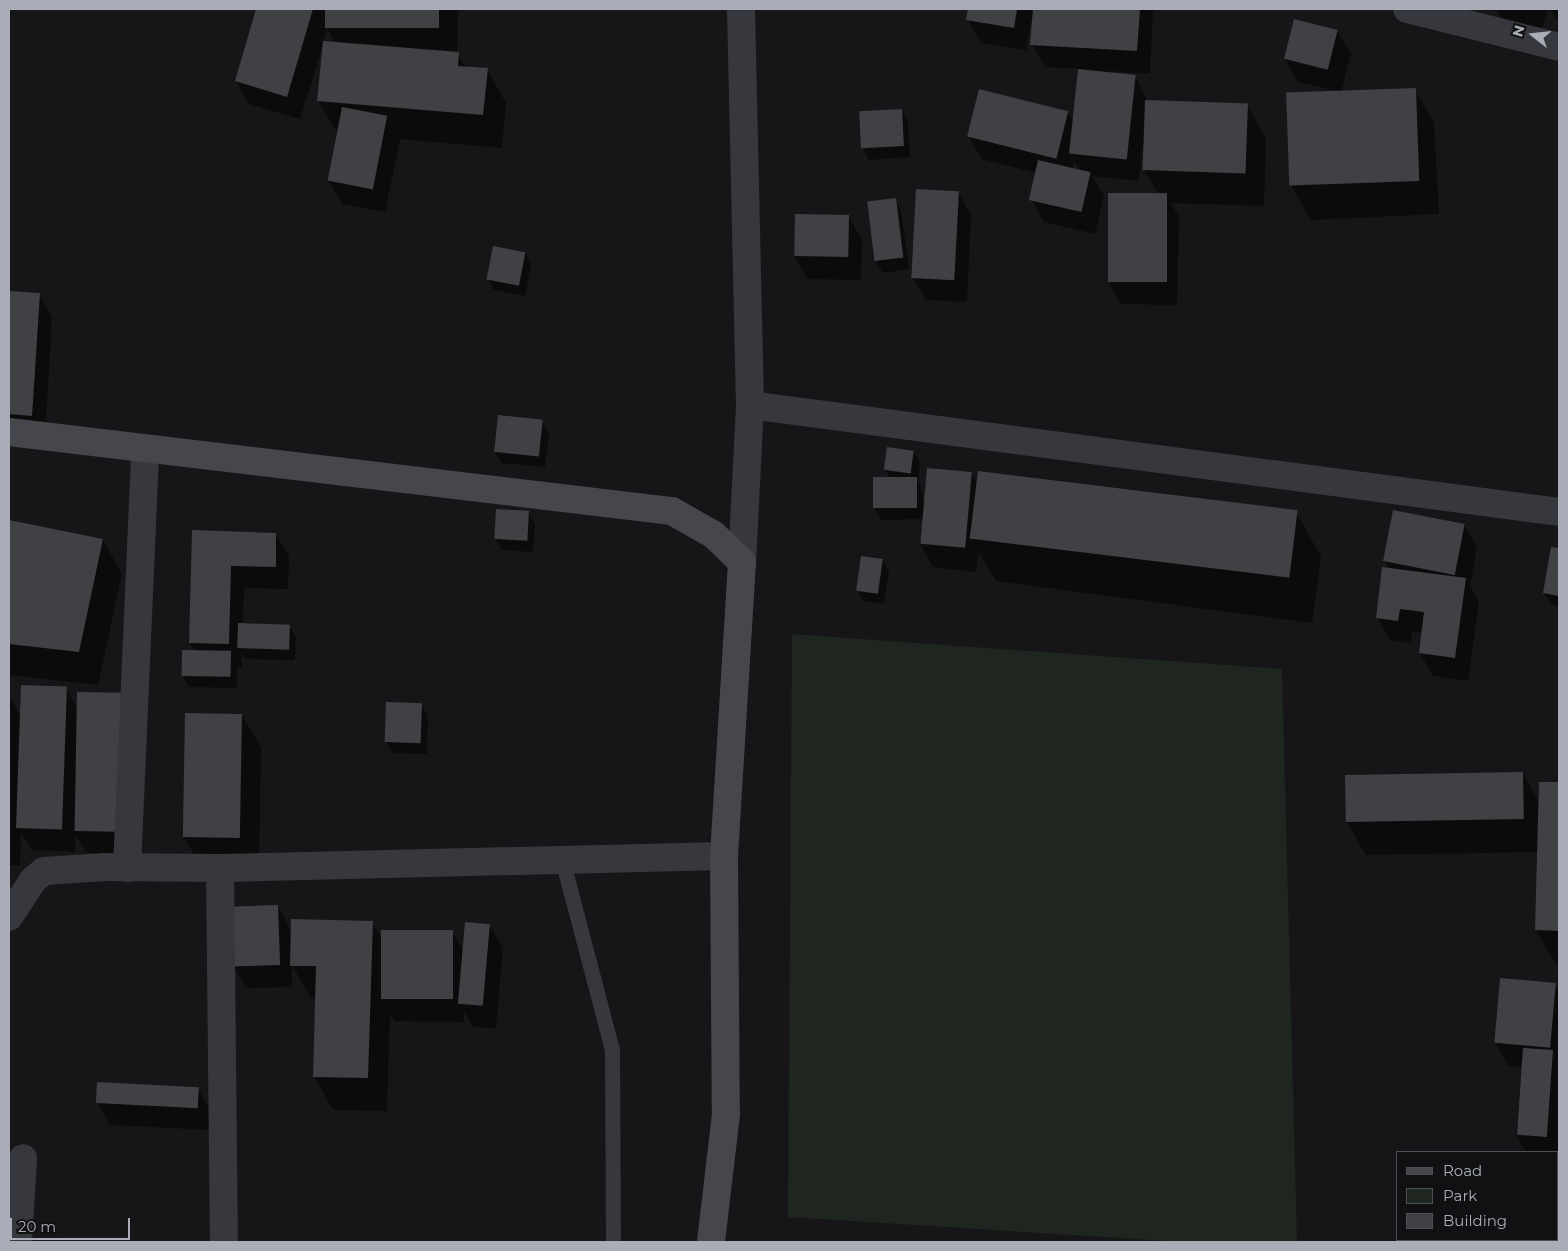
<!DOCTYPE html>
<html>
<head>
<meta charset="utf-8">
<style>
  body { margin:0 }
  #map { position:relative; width:1568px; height:1251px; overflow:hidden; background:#161618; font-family:Montserrat,sans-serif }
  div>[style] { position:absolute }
  .green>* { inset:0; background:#1e261f }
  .shadow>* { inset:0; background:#0007 }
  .building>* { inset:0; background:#404145; transform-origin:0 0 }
  .lane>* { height:15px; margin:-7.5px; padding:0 7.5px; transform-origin:7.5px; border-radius:7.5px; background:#37383d }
  .street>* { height:28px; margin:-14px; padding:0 14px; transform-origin:14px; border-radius:14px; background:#37383d }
  .secondary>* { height:28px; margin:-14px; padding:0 14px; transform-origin:14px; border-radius:14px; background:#45474d }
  span { translate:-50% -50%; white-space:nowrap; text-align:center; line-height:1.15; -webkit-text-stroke:5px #111113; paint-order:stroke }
  .frame { position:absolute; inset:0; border:10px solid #a8adb8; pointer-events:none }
  .legend { position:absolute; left:1396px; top:1151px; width:162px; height:90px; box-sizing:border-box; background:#111113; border:1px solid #4d4f55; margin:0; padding:6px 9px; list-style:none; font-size:15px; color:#a8adb8 }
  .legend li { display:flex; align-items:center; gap:10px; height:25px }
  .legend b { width:25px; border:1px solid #4d4f55 }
  .north { position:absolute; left:1508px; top:10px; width:50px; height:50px; -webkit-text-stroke:4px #111113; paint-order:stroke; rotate:286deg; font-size:14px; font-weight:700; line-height:20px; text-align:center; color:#a8adb8 }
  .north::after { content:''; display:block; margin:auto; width:18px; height:22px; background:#a8adb8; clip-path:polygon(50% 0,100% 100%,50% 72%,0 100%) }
  .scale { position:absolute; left:10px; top:1218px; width:120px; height:22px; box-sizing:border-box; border:2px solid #a8adb8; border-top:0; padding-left:6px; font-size:15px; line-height:18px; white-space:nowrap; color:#a8adb8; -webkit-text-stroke:4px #111113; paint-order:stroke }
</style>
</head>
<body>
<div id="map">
  <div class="green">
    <div style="clip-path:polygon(792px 634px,1282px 669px,1297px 1242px,1183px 1242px,788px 1217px)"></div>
  </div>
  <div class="shadow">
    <div style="clip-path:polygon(evenodd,257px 9px,458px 9px,457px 53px,466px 68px,487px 69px,506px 103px,502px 148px,400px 139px,385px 212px,342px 204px,329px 181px,338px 134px,318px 100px,324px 43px,300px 119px,249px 104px,236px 81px,257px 9px,327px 28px,335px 43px,323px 42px,327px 28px)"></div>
    <div style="clip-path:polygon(evenodd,970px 9px,1153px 9px,1150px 74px,1109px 71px,1109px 73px,1135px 76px,1148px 102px,1247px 105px,1266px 138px,1264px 206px,1171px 203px,1179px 217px,1177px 305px,1121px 304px,1108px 281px,1159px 195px,1144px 170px,1145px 144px,1143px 144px,1139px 181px,1092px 176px,1104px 196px,1095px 234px,1044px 222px,1031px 199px,1037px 173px,982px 159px,969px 137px,1068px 112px,1073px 121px,1079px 69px,1045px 67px,1032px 44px,1033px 22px,1031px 22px,1026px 50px,981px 43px,968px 20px,970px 9px,1074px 161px,1078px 167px,1080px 171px,1072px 169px,1074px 161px)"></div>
    <div style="clip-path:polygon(1496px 9px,1548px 9px,1541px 32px,1503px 20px)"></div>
    <div style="clip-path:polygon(1550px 9px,1559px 9px,1559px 20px,1555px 18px)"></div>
    <div style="clip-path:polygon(1337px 31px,1351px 54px,1341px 92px,1298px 82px,1285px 59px)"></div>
    <div style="clip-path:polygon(1415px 90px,1434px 123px,1439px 214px,1311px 220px,1292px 187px,1287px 97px)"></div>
    <div style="clip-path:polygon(901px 110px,908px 122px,910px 157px,869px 160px,863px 149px)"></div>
    <div style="clip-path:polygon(958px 192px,971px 215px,967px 302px,926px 300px,913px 278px)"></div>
    <div style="clip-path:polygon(895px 199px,901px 210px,909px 269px,883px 273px,876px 262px)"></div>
    <div style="clip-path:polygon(849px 217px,862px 239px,861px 280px,807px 279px,794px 256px)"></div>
    <div style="clip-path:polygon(525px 253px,531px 264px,525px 296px,494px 290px,488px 279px)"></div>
    <div style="clip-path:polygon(9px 292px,39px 294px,52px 317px,45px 438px,9px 436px)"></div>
    <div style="clip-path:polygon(542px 421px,549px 433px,545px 467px,502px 463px,495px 452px)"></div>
    <div style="clip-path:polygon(914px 452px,920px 463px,918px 481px,922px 490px,923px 503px,971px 474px,978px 484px,1296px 513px,1321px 556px,1312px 623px,996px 581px,979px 552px,976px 572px,933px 567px,920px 544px,923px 519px,881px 520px,875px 509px,874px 479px,891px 479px,886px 470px)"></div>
    <div style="clip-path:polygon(529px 513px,535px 524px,533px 552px,502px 550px,495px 539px)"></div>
    <div style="clip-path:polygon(9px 522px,103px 540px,122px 574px,98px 685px,9px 675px)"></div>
    <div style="clip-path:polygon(1464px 525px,1477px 548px,1470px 587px,1479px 602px,1468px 681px,1433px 676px,1420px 653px,1423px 633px,1412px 632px,1411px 643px,1390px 640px,1377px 617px,1391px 570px,1385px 561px)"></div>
    <div style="clip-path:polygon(193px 532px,276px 534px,289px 557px,288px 589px,244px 588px,243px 625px,289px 626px,296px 637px,295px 660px,245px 659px,242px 654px,242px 667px,237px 667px,237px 688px,189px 687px,183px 676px,195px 651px,190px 643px)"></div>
    <div style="clip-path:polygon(1552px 548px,1559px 549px,1559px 606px,1551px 604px,1544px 593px)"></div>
    <div style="clip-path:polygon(883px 560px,889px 572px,884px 604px,863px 601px,857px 589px)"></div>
    <div style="clip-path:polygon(66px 688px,77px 708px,131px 855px,86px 853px,76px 835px,75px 852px,32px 850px,21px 832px,20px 865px,9px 865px,9px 695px,21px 717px)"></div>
    <div style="clip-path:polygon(421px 704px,428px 716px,427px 754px,393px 753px,386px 742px)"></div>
    <div style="clip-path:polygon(242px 715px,261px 748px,259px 871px,203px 870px,184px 837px)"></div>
    <div style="clip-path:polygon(1523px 774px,1540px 803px,1541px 783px,1559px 784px,1559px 964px,1555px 963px,1536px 930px,1538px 852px,1366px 855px,1346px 821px)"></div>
    <div style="clip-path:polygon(278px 906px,292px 932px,372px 922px,382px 939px,452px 931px,464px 952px,489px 925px,503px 948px,496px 1028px,473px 1027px,464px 1011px,464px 1022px,394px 1021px,390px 1013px,387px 1111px,333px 1110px,314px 1076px,316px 999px,311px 999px,292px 965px,292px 987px,246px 988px,233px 966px)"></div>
    <div style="clip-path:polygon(1555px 985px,1559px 992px,1558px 1160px,1557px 1152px,1526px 1152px,1516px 1135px,1522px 1067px,1508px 1065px,1495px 1042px)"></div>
    <div style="clip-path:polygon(198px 1089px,212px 1112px,211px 1130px,110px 1125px,97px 1102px)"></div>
  </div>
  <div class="building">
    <div style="clip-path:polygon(256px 9px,313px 9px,287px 97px,235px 81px)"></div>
    <div style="left:325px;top:9px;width:114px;height:19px"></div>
    <div style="clip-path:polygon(968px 9px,1017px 9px,1014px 28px,966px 20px)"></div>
    <div style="clip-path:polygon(1033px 9px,1140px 9px,1137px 51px,1030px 45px)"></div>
    <div style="left:1294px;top:19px;width:45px;height:41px;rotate:14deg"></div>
    <div style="clip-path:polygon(323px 41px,459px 52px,458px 66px,488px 68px,483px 115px,317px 101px)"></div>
    <div style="left:1078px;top:69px;width:58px;height:85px;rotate:6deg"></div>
    <div style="left:1416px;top:88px;width:93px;height:130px;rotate:88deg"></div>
    <div style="left:979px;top:89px;width:92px;height:49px;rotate:14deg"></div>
    <div style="left:1145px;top:100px;width:103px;height:70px;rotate:2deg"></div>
    <div style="left:342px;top:107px;width:46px;height:75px;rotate:11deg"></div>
    <div style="left:902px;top:109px;width:37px;height:43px;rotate:87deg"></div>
    <div style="left:1038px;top:160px;width:54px;height:41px;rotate:13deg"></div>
    <div style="left:916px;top:189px;width:43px;height:89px;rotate:3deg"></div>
    <div style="left:1108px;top:193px;width:59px;height:89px"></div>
    <div style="left:896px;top:198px;width:60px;height:29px;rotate:83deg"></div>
    <div style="left:795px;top:214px;width:54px;height:42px;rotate:1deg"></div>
    <div style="left:493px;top:246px;width:33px;height:34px;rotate:11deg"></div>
    <div style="clip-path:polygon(9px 291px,40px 293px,32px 416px,9px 414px)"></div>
    <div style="left:498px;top:415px;width:45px;height:37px;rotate:6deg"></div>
    <div style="left:887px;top:447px;width:27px;height:23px;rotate:8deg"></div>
    <div style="left:927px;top:468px;width:45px;height:76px;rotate:5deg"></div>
    <div style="left:978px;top:471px;width:322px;height:68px;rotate:7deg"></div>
    <div style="left:917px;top:477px;width:31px;height:44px;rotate:90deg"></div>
    <div style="left:496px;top:509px;width:33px;height:30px;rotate:3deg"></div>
    <div style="left:1393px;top:510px;width:73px;height:52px;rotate:11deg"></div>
    <div style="clip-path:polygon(9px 520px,103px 539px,79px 652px,9px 644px)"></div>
    <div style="clip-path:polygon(192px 530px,276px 533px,276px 567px,231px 566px,229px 644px,189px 643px)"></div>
    <div style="clip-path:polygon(1551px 547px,1559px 548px,1559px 596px,1543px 593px)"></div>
    <div style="left:861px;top:556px;width:22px;height:35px;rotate:8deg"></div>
    <div style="clip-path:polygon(1382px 567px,1466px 578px,1455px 658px,1419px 653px,1424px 612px,1400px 609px,1398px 621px,1376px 618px)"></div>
    <div style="left:238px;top:623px;width:52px;height:25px;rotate:2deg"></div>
    <div style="left:182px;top:650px;width:49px;height:26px;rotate:1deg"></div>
    <div style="left:21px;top:685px;width:46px;height:143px;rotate:2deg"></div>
    <div style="left:77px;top:692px;width:46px;height:139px;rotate:1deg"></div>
    <div style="left:386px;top:702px;width:36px;height:40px;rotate:2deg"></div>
    <div style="left:185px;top:713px;width:57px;height:124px;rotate:1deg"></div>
    <div style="left:1523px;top:772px;width:47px;height:178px;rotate:89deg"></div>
    <div style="clip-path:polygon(1539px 782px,1559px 782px,1559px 931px,1535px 930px)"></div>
    <div style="left:278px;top:905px;width:60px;height:47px;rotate:88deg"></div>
    <div style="clip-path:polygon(291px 919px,373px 921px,368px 1078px,313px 1077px,316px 966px,290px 966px)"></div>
    <div style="left:465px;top:922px;width:25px;height:82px;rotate:5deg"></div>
    <div style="left:381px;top:930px;width:72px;height:69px"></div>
    <div style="left:1500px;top:978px;width:56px;height:65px;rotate:5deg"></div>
    <div style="left:1523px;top:1048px;width:30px;height:87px;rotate:4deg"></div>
    <div style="left:97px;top:1082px;width:102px;height:21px;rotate:3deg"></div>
  </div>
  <div class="lane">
    <div style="left:562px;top:859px;width:197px;rotate:75.3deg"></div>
    <div style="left:612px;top:1050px;width:192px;rotate:89.7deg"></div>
  </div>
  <div class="street">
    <div style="left:741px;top:9px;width:396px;rotate:88.7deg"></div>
    <div style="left:750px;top:405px;width:157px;rotate:92.9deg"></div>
    <div style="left:1407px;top:9px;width:157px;rotate:14deg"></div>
    <div style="left:750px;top:405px;width:816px;rotate:7.53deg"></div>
    <div style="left:127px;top:868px;width:419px;rotate:-87.5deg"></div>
    <div style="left:220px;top:868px;width:374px;rotate:89.4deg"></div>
    <div style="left:9px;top:917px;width:44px;rotate:-57deg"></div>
    <div style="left:33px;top:880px;width:14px;rotate:-39deg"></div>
    <div style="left:44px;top:871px;width:62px;rotate:-3.7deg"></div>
    <div style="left:106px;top:867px;width:114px;rotate:0.5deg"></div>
    <div style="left:220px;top:868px;width:504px;rotate:-1.36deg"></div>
    <div style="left:18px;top:1242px;width:84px;rotate:-86.6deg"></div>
  </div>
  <div class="secondary">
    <div style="left:9px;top:432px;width:668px;rotate:6.8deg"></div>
    <div style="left:672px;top:511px;width:48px;rotate:29.7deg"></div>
    <div style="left:714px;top:535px;width:39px;rotate:44deg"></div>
    <div style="left:742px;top:562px;width:295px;rotate:93.5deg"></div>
    <div style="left:724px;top:856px;width:258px;rotate:89.6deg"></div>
    <div style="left:726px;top:1114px;width:129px;rotate:96.7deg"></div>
  </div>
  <div class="frame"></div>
  <ul class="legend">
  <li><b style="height:6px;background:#45474d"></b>Road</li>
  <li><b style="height:14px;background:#1e261f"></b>Park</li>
  <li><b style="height:14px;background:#404145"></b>Building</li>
  </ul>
  <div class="north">N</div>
  <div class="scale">20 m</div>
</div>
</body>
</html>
